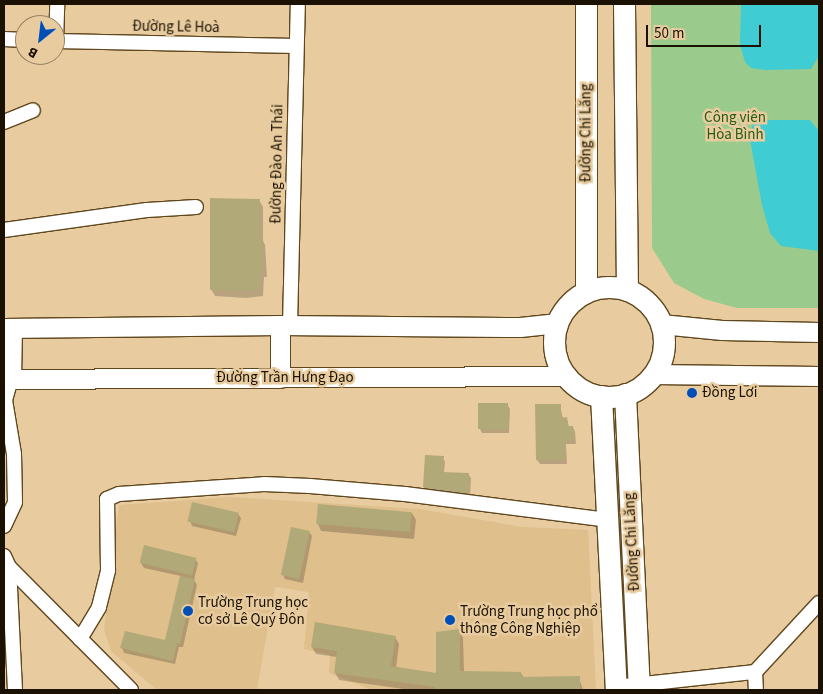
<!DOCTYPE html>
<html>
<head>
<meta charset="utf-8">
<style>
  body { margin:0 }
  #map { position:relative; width:823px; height:694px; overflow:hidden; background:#e8cc9f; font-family:"Source Sans 3",sans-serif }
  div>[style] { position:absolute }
  .built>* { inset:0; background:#dfbf8b }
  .green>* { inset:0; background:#9acb8d }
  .water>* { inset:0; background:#3fccd3 }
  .shadow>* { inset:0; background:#0003 }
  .building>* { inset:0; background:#b1a978; transform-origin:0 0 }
  .roads { filter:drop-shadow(1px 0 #5f471d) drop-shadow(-1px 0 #5f471d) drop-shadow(0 1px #5f471d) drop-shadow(0 -1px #5f471d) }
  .street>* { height:14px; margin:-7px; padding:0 7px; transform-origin:7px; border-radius:7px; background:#fff }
  .secondary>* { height:19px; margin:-9.5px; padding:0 9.5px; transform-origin:9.5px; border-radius:9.5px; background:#fff }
  .primary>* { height:21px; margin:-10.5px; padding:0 10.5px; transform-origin:10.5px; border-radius:10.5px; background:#fff }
  .primary>.ring { margin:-10.5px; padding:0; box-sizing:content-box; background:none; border:21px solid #fff; border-radius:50% }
  .dots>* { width:14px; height:14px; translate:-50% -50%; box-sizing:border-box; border:2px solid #e8cc9f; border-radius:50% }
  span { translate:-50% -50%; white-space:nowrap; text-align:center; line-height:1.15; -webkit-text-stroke:5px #e8cc9f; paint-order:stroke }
  .street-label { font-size:15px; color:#1b1102 }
  .park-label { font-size:15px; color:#255c14 }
  .poi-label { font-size:15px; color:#1b1102 }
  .left { translate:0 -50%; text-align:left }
  .frame { position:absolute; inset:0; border:5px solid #1b1102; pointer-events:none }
  .north { position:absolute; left:15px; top:15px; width:50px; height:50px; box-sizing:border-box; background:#e8cc9f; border:1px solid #968160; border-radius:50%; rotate:209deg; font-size:14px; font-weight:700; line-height:20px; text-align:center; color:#1b1102 }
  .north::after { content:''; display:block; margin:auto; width:18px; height:22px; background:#004eb7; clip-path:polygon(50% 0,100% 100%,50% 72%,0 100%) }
  .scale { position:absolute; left:646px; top:25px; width:115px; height:22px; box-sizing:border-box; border:2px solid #1b1102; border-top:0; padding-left:6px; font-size:15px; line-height:18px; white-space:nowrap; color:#1b1102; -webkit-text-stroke:4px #e8cc9f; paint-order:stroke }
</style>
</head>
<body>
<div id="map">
  <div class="built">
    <div style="clip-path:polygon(230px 497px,419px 509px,523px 527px,588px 530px,596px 690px,372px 690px,329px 673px,330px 655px,304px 649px,309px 592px,275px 587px,257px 690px,157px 690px,111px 651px,104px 630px,119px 505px)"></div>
  </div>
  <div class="green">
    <div style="clip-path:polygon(651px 4px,819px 4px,819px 308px,737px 308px,704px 299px,674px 283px,652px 248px)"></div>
  </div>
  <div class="water">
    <div style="clip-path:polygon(741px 4px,819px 4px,819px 56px,811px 69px,765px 70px,751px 68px,745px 62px,740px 44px)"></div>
    <div style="clip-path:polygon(755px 120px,810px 120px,819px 131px,819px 251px,781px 246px,770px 233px,762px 205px,749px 134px)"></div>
  </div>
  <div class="shadow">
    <div style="clip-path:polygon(259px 200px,263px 207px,263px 241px,265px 245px,267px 277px,264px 277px,263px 296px,246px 298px,215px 296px,211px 289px)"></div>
    <div style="clip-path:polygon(507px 404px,510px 409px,509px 433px,482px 433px,480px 429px)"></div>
    <div style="clip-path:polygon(560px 405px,563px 419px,567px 419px,569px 427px,573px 427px,575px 432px,576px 444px,566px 444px,567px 464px,540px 464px,537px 460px)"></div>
    <div style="clip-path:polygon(427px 456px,443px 458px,445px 462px,444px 473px,468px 474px,471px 478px,470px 497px,426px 492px,424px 487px)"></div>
    <div style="clip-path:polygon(412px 513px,416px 520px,414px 539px,321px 531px,318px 524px)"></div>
    <div style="clip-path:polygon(238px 514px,241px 518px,236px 536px,192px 526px,190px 521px)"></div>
    <div style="clip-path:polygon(309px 532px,312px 536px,303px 583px,285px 579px,283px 575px)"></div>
    <div style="clip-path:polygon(195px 559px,198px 563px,194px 580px,197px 585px,183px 647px,179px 647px,175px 664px,124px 653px,122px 648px,166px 642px,181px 576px,144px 568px,141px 563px)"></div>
    <div style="clip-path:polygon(459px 630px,463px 638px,464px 672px,521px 673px,524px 678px,579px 678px,583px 690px,411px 690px,339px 680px,335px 672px,337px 657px,316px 654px,312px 647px,395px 637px,399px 644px,396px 668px,437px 674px)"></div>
  </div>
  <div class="building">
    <div style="clip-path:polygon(210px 198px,260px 199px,259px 237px,262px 237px,264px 271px,260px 271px,260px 289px,242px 291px,210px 290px)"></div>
    <div style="left:478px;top:403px;width:30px;height:26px"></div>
    <div style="clip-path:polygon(535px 404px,561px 404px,561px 418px,567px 417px,568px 426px,573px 426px,574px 440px,565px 440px,565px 459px,536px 460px)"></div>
    <div style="clip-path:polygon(425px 455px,444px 456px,442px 472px,469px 473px,468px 493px,423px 487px)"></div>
    <div style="left:192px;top:502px;width:48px;height:20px;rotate:13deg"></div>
    <div style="left:318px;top:504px;width:94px;height:20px;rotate:5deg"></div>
    <div style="left:291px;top:527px;width:19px;height:49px;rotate:12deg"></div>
    <div style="left:144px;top:545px;width:54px;height:18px;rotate:14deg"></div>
    <div style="clip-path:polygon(180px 576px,195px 579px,180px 644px,177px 643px,173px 661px,120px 648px,125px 631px,165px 640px)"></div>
    <div style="clip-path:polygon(315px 622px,396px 636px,391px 666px,436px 673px,436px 632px,460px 629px,460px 671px,521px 672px,521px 677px,580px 676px,580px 690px,435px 690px,435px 687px,334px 673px,337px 651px,311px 647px)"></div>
  </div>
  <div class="roads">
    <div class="street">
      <div style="left:4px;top:39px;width:21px;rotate:3deg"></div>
      <div style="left:55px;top:41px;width:241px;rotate:1.2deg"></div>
      <div style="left:56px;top:41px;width:37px;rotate:-88deg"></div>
      <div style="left:4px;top:122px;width:31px;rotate:-22deg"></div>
      <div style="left:4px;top:230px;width:144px;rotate:-8deg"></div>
      <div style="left:147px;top:210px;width:49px;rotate:-3.5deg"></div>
      <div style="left:290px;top:325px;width:321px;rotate:-88.6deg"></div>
      <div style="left:4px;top:526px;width:26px;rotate:-65deg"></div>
      <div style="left:15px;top:502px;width:48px;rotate:-91.2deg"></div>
      <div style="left:14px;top:454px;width:55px;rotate:-99.5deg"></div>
      <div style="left:5px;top:400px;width:22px;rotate:-74deg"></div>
      <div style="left:4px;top:556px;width:12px;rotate:66deg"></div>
      <div style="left:9px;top:567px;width:173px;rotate:45.2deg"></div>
      <div style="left:9px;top:567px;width:123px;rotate:87.2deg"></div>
      <div style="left:80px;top:639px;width:37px;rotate:-59deg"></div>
      <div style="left:99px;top:607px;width:38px;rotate:-76deg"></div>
      <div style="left:108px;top:570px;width:71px;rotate:-90.8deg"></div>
      <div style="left:107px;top:499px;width:13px;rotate:-23deg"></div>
      <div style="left:119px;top:494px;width:145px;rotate:-3.9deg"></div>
      <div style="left:264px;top:484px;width:46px;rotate:2.5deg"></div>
      <div style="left:310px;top:486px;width:95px;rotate:4.8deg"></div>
      <div style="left:405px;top:494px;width:204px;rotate:7.3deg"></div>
      <div style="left:755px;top:672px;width:18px;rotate:87deg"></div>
      <div style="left:616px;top:687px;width:140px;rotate:-6.2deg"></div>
      <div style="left:755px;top:672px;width:94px;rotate:-47.2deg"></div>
    </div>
    <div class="secondary">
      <div style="left:661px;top:324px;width:61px;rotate:5.6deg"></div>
      <div style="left:722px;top:330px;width:97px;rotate:1.2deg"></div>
      <div style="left:4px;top:328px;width:276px;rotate:-0.6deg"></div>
      <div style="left:280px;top:325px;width:240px;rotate:0.5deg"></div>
      <div style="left:520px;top:327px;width:38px;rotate:-6deg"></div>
      <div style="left:653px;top:374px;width:166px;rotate:0.7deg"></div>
      <div style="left:280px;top:378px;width:53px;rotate:-90deg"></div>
      <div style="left:4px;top:379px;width:563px;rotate:-0.31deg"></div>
      <div style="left:11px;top:379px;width:51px;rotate:-88.9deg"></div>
    </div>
    <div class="primary">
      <div style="left:586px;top:4px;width:288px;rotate:90deg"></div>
      <div style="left:624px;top:4px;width:286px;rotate:89.4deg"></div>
      <div class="ring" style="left:554px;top:287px;width:89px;height:89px"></div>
      <div style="left:625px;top:394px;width:296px;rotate:87.3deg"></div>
      <div style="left:601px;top:396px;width:294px;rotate:87.1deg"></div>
    </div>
  </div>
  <div class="dots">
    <div style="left:692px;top:393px;background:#004eb7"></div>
    <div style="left:188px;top:611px;background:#004eb7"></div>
    <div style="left:450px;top:620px;background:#004eb7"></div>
  </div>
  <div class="street-label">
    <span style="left:176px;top:27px;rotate:1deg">Đường Lê Hoà</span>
    <span style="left:586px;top:133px;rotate:-90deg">Đường Chi Lăng</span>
    <span style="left:277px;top:164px;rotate:-89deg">Đường Đào An Thái</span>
    <span style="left:285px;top:378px">Đường Trần Hưng Đạo</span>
    <span style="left:632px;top:542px;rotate:-93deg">Đường Chi Lăng</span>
  </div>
  <div class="park-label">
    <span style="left:735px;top:126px">Công viên<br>Hòa Bình</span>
  </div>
  <div class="poi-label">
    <span class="left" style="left:702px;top:393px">Đồng Lơi</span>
    <span class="left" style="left:198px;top:611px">Trường Trung học<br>cơ sở Lê Quý Đôn</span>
    <span class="left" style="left:460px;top:620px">Trường Trung học phổ<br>thông Công Nghiệp</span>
  </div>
  <div class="frame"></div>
  <div class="north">B</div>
  <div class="scale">50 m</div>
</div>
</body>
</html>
